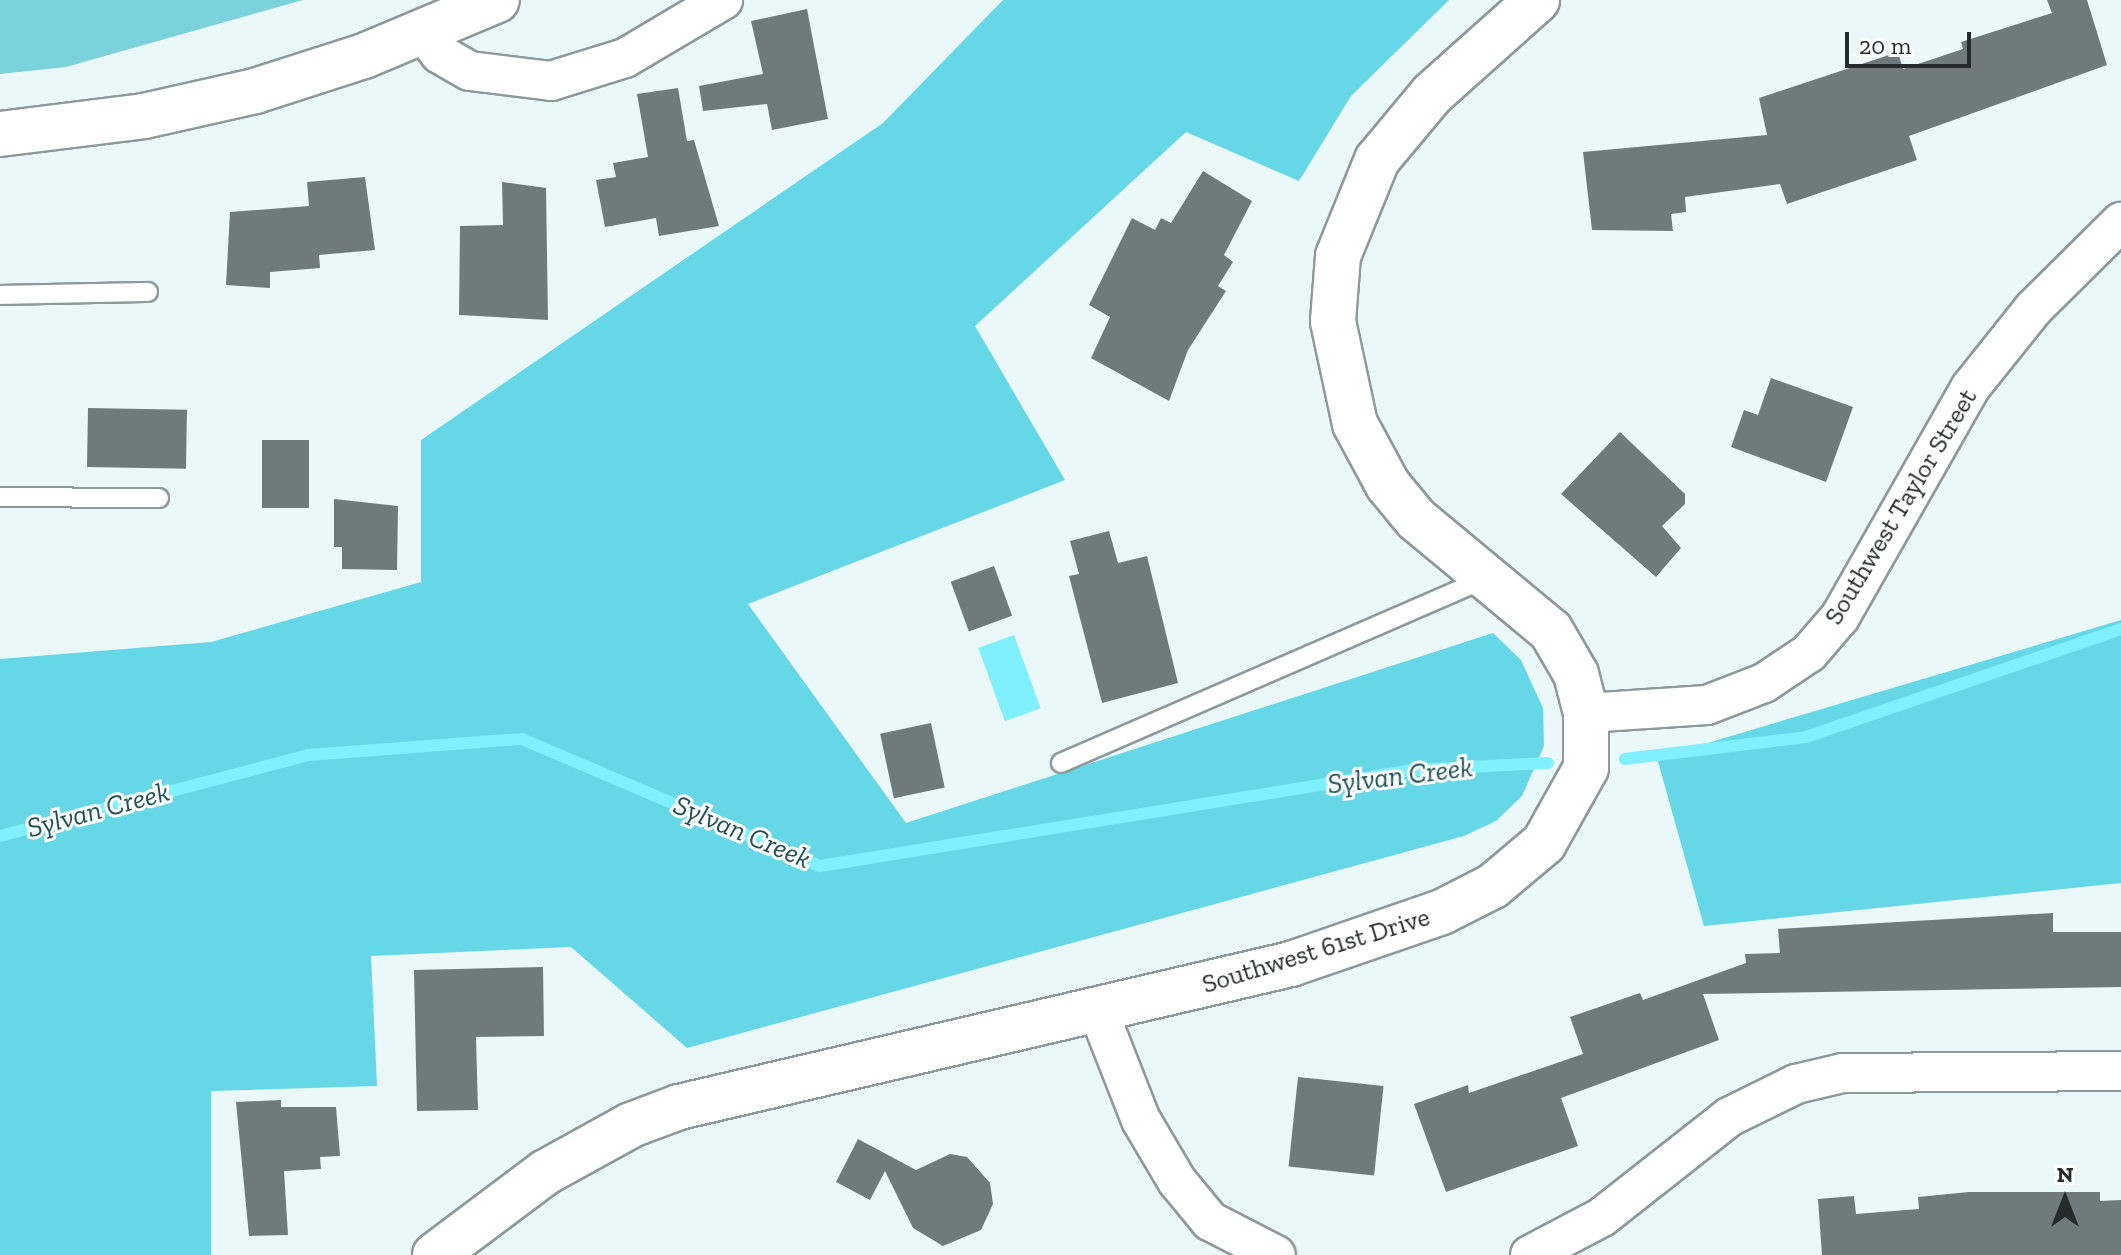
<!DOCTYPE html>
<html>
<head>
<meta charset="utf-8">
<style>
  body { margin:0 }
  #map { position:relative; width:2121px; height:1255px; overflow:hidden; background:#ebf8fa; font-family:"Zilla Slab",serif }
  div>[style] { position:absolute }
  .green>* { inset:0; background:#7bd1dc }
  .forest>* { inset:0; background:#66d7e6 }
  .water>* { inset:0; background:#80effe; transform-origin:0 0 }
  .stream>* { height:12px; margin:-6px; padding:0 6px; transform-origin:6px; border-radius:6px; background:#80effe }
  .building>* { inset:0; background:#6f7a7c; transform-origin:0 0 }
  .roads { filter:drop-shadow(2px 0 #8d999a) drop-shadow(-2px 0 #8d999a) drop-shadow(0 2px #8d999a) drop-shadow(0 -2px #8d999a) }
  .service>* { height:18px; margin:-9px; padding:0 9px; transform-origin:9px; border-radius:9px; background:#fff }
  .minor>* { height:38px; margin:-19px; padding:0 19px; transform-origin:19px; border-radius:19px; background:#fff }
  .tertiary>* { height:44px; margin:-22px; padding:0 22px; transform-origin:22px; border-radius:22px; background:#fff }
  span { translate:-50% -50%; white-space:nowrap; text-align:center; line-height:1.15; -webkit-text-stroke:6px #fff; paint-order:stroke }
  .street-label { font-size:26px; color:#252a2a }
  .water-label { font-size:28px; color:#1d4f55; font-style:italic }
  .north { position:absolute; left:2025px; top:1159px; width:80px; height:80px; -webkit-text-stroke:6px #fff; paint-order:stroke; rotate:0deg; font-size:22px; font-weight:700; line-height:32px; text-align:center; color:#252a2a }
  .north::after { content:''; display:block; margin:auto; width:28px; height:36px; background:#252a2a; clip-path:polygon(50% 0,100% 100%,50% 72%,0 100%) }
  .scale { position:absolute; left:1845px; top:32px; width:126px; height:36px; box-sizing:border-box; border:4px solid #252a2a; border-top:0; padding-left:10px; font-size:24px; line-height:28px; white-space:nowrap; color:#252a2a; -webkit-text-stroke:6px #fff; paint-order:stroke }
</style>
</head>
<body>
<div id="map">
  <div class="green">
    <div style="clip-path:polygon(0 0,303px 0,66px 67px,0 74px)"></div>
  </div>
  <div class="forest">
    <div style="clip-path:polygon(1003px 0,1449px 0,1351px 96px,1299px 181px,1186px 132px,975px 326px,1065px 480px,748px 604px,906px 823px,1493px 633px,1521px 660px,1543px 708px,1544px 746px,1522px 796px,1496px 821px,1464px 836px,687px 1048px,571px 947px,371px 956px,377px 1086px,211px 1091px,211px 1255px,0 1255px,0 659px,211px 642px,421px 582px,421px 440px,883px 123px)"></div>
    <div style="clip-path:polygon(2121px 620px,2121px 883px,1704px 926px,1657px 758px)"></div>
  </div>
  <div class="water">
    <div style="left:1014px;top:635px;width:78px;height:38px;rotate:70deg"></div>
  </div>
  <div class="stream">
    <div style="left:1625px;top:759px;width:182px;rotate:-6.9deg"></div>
    <div style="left:1806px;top:737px;width:333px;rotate:-18.9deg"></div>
    <div style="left:0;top:836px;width:318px;rotate:-14.7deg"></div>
    <div style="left:308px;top:755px;width:215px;rotate:-4.3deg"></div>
    <div style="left:522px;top:739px;width:324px;rotate:23.1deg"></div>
    <div style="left:820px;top:866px;width:601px;rotate:-9.2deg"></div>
    <div style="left:1413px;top:770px;width:135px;rotate:-3deg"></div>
  </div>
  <div class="building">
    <div style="clip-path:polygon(2047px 0,2087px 0,2107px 65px,1909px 136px,1917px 160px,1787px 204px,1780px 184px,1685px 197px,1686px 212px,1671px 214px,1673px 231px,1592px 230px,1583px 152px,1767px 135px,1759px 98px,1898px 52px,1903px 69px,1963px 49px,1961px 42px,2052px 13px)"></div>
    <div style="clip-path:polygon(807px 9px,828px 119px,772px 130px,767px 104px,703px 111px,699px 86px,763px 74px,751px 21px)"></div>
    <div style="clip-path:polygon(678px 88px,687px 141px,694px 140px,719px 226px,659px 236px,656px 218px,605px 227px,596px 180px,616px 177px,613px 163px,648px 157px,637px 94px)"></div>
    <div style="clip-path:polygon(1203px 171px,1252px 201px,1224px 255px,1233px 262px,1218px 286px,1226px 291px,1188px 350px,1169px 401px,1091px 358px,1110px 317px,1089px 305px,1132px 218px,1155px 230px,1161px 218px,1171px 223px)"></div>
    <div style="clip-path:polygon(365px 177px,375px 250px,319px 255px,320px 268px,270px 272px,270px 288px,226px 285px,230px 212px,309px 206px,307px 182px)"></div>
    <div style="clip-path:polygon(502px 182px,546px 188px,548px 320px,459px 315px,460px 226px,503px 225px)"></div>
    <div style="clip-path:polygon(1771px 378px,1853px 407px,1826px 482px,1731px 447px,1744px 410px,1758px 415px)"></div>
    <div style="left:88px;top:408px;width:99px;height:59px;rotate:1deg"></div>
    <div style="clip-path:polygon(1620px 432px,1685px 494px,1685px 504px,1662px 526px,1681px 548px,1656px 577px,1561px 494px)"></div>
    <div style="left:262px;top:440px;width:47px;height:68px"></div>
    <div style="clip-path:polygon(334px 499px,398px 506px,397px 570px,342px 569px,342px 547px,334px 547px)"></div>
    <div style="clip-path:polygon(1109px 531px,1118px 563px,1147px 556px,1178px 683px,1102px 703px,1069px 576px,1079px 574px,1070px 541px)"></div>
    <div style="left:994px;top:566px;width:53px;height:46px;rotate:70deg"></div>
    <div style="left:931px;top:723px;width:66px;height:52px;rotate:78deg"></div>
    <div style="clip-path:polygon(2053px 913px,2053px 932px,2121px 932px,2121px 987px,1703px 994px,1719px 1040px,1561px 1098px,1578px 1146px,1446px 1192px,1414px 1104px,1468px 1085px,1469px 1093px,1583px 1054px,1570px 1017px,1640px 993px,1643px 1000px,1746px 963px,1745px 954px,1780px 953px,1778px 929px)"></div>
    <div style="clip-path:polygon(543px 967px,544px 1036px,476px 1037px,478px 1110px,417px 1111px,414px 970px)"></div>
    <div style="left:1298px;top:1077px;width:86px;height:90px;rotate:6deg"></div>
    <div style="clip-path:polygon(281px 1100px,281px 1107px,336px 1107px,340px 1156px,320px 1157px,321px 1169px,284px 1171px,288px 1235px,249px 1236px,236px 1102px)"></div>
    <div style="clip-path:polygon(858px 1139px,916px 1170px,950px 1154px,967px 1157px,990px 1183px,993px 1204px,981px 1230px,943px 1246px,913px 1228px,885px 1171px,870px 1200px,836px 1182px)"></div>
    <div style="clip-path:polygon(1969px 1192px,2100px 1192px,2100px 1201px,2121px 1200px,2121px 1255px,1822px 1255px,1818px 1199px,1854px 1196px,1856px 1214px,1919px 1209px,1918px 1197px)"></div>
  </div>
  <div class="roads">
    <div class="service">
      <div style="left:0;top:295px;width:148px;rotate:-1.2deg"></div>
      <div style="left:0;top:497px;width:159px;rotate:0.4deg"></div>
      <div style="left:1061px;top:763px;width:464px;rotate:-23.5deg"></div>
    </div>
    <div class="minor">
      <div style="left:424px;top:33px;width:26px;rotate:53deg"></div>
      <div style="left:440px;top:54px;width:34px;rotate:30deg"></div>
      <div style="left:470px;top:71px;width:82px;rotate:7deg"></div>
      <div style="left:551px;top:81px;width:77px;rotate:-17.3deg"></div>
      <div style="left:625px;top:58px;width:114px;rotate:-30.6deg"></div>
      <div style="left:1586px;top:713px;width:121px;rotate:-3.8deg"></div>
      <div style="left:1707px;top:705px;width:61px;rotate:-21.1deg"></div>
      <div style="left:1764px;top:683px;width:54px;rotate:-33.7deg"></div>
      <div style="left:1809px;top:653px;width:48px;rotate:-49.3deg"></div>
      <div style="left:1840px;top:617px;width:263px;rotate:-60.4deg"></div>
      <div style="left:1970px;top:388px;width:101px;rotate:-51.4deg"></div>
      <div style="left:2033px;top:309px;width:124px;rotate:-44.7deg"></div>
      <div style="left:1099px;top:1013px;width:115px;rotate:68.6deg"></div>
      <div style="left:1141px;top:1120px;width:71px;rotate:59.5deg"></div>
      <div style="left:1177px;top:1181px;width:52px;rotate:50.5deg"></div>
      <div style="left:1210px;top:1221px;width:74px;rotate:27.3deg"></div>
      <div style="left:1530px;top:1255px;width:81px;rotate:-27.8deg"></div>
      <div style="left:1602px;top:1217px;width:162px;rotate:-38.2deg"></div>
      <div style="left:1729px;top:1117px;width:75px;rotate:-26.2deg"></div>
      <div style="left:1796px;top:1084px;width:48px;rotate:-13.2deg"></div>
      <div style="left:1843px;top:1073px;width:278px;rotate:-0.4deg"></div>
    </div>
    <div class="tertiary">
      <div style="left:0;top:134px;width:145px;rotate:-7.1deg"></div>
      <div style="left:144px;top:116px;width:114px;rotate:-12.7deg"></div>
      <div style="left:255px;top:91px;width:114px;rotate:-17.8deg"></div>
      <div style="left:364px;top:56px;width:144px;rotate:-22.8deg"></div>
      <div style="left:435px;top:1255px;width:139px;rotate:-36.8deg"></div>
      <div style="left:546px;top:1172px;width:97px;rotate:-28.9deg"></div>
      <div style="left:631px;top:1125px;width:51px;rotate:-20.6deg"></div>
      <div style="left:679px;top:1107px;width:628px;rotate:-13.15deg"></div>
      <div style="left:1291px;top:964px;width:160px;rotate:-19deg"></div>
      <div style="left:1442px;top:912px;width:57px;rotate:-27deg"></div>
      <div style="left:1493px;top:886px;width:67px;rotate:-40.1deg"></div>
      <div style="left:1544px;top:843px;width:86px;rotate:-60.8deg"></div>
      <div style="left:1586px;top:768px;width:55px;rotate:-90deg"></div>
      <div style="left:1586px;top:713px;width:40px;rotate:-104.4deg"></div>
      <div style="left:1576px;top:674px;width:50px;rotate:-120.2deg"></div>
      <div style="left:1551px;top:631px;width:175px;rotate:-140.3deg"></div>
      <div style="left:1416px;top:519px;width:44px;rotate:-129.5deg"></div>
      <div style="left:1388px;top:485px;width:69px;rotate:-118.4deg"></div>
      <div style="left:1355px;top:424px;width:105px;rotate:-102.1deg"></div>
      <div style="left:1333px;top:321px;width:65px;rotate:-85.6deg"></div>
      <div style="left:1338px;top:256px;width:104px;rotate:-67.9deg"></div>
      <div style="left:1377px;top:160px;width:86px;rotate:-50.2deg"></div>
      <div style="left:1432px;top:94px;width:141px;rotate:-41.8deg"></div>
    </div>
  </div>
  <div class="street-label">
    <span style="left:1901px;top:507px;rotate:-59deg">Southwest Taylor Street</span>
    <span style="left:1316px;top:951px;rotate:-17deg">Southwest 61st Drive</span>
  </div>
  <div class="water-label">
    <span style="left:1400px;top:776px;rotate:-7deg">Sylvan Creek</span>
    <span style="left:98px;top:810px;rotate:-15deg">Sylvan Creek</span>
    <span style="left:742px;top:832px;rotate:23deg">Sylvan Creek</span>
  </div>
  <div class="north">N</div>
  <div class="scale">20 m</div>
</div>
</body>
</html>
